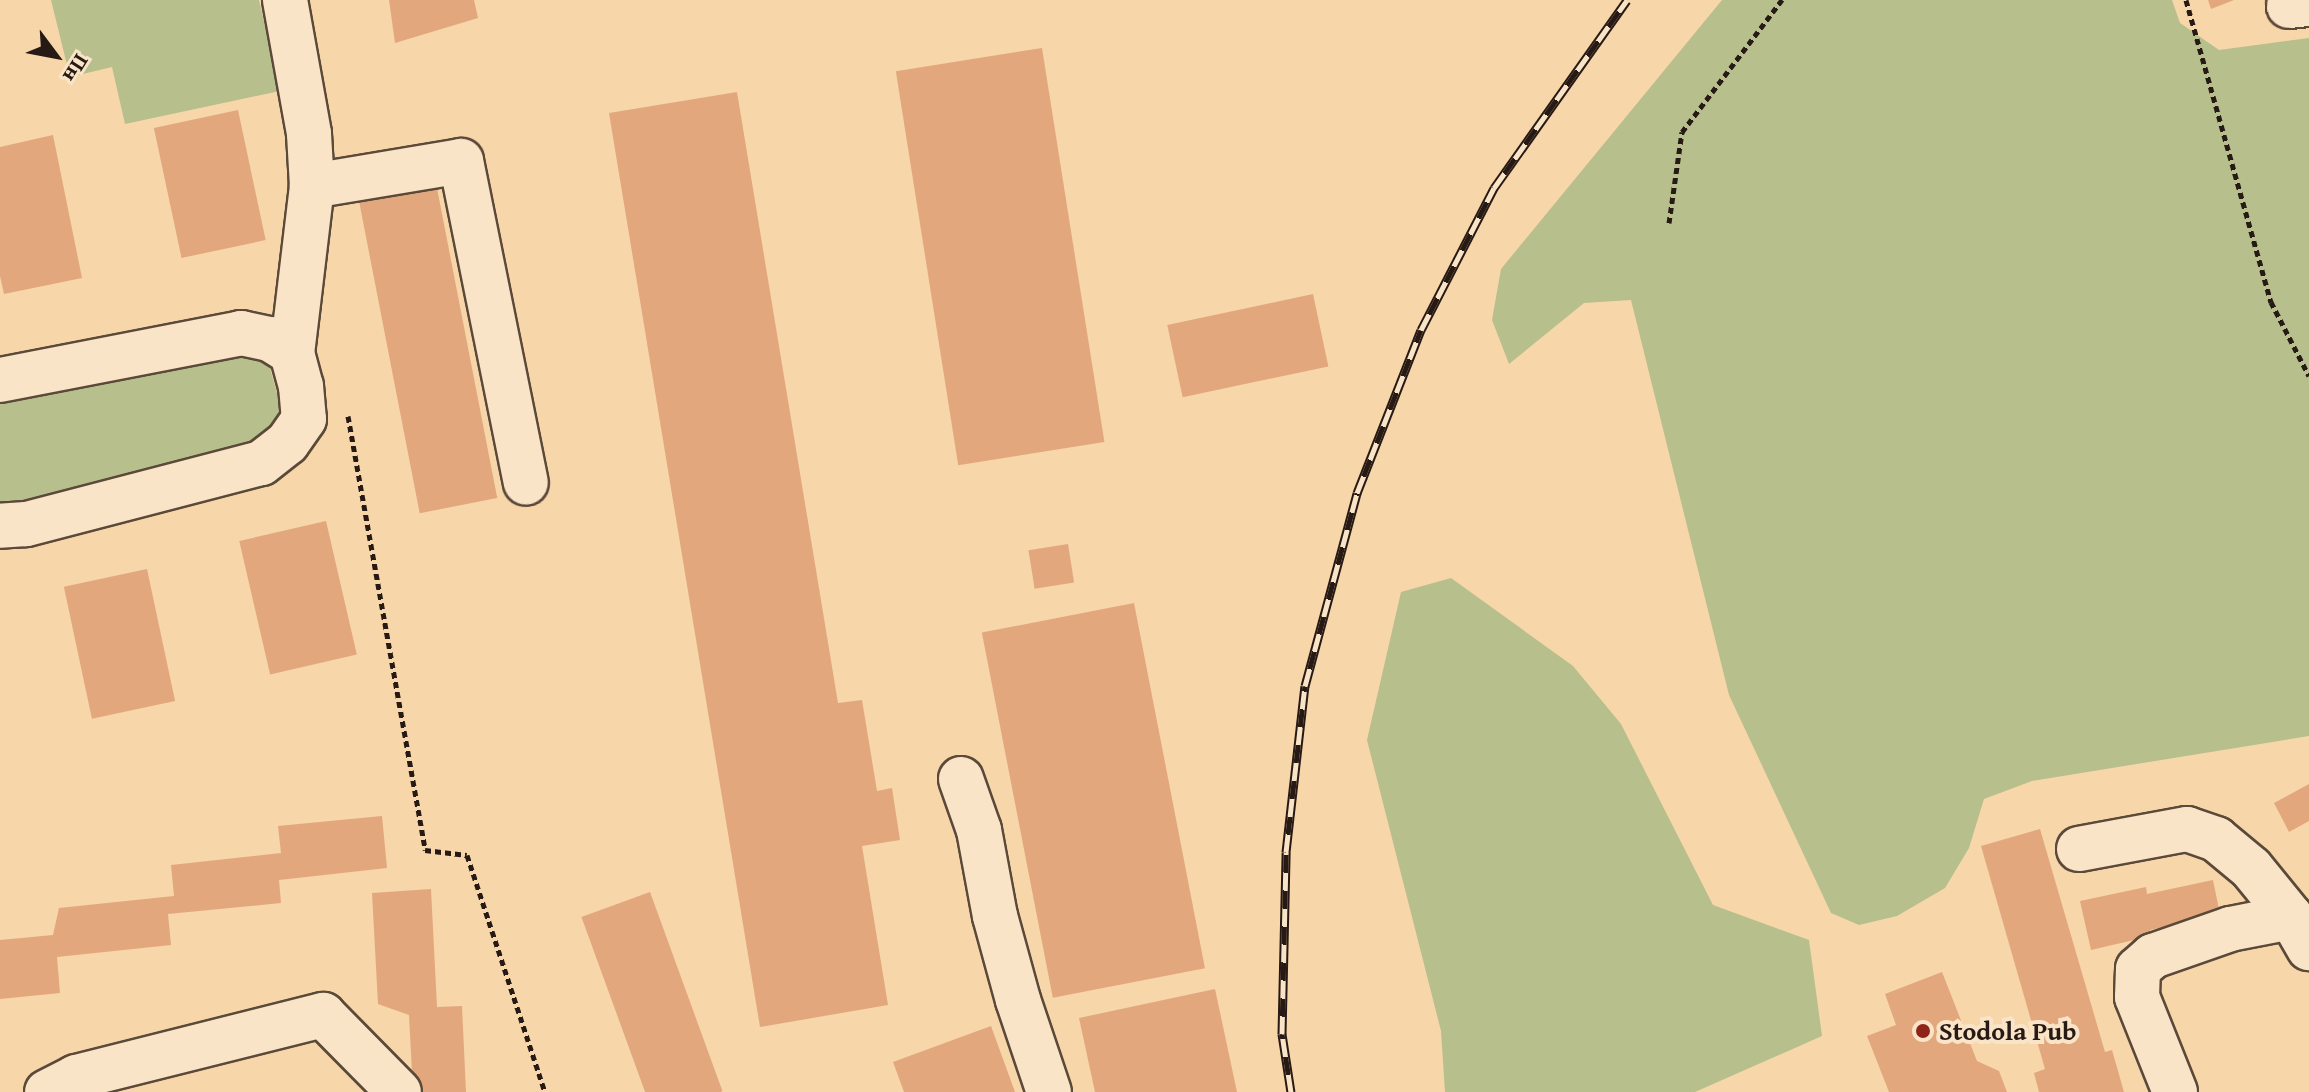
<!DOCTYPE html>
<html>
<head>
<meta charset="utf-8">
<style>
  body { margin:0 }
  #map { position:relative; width:2309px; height:1092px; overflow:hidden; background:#f7d6a9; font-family:"Gentium Book Plus",serif }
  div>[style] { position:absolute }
  .green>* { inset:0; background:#b7bf8c }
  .building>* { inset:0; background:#e3a77e; transform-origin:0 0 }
  .path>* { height:5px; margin-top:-2.5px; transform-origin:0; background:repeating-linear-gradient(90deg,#271a14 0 6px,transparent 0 10px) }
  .roads { filter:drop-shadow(2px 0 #5b4939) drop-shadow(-2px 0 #5b4939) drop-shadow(0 2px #5b4939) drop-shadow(0 -2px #5b4939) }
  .minor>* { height:44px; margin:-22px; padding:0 22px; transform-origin:22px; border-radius:22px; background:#fae4c7 }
  .rail>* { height:9px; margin-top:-4.5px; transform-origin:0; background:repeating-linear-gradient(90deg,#fae4c7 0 18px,#271a14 0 36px); box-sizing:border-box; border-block:2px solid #271a14 }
  .dots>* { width:22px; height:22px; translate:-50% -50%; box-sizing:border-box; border:4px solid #fae4c7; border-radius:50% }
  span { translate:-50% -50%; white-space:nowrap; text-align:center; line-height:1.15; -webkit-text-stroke:8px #fae4c7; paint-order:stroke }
  .poi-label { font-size:26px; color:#271a14; font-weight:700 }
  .left { translate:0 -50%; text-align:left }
  .north { position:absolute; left:16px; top:16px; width:80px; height:80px; -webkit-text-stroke:6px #fae4c7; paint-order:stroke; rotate:122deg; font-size:22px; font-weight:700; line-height:32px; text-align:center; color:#271a14 }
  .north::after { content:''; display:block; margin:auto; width:28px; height:36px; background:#271a14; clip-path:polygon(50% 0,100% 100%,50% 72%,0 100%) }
</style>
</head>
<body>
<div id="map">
  <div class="green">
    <div style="clip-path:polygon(51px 0,259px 0,280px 91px,125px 124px,112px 67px,70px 77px)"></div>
    <div style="clip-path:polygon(1722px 0,2172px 0,2180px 23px,2219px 50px,2309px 38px,2309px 736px,2032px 781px,1984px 799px,1969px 848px,1945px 888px,1897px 916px,1859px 925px,1831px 913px,1729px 695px,1631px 300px,1584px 303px,1509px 364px,1492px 320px,1501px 269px)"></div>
    <div style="clip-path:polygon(248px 354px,262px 358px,270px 368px,282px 412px,274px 428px,256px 449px,0 509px,0 399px,175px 363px)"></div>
    <div style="clip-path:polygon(1451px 578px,1573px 666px,1621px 724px,1713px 905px,1809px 940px,1822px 1036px,1695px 1092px,1445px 1092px,1441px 1031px,1367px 740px,1401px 592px)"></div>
  </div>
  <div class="building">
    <div style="clip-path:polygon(389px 0,474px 0,478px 18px,395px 43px)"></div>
    <div style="clip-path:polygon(2208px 0,2234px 0,2211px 9px)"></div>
    <div style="left:1042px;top:48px;width:399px;height:148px;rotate:81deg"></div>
    <div style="clip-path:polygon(737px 92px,838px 703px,862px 700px,877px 791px,892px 788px,900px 840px,862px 846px,888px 1005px,760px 1027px,609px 113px)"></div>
    <div style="left:238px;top:110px;width:133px;height:86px;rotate:78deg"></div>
    <div style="clip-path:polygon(53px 135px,82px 278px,4px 294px,0 276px,0 147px)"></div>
    <div style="left:436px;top:183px;width:321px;height:79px;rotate:79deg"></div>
    <div style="left:1313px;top:294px;width:74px;height:149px;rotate:78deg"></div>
    <div style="left:326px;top:521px;width:137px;height:89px;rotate:77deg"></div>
    <div style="left:1068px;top:544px;width:39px;height:40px;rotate:81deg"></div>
    <div style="left:147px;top:569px;width:135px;height:85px;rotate:78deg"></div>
    <div style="left:1134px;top:603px;width:372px;height:155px;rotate:79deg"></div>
    <div style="clip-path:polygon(2309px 784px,2309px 821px,2289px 832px,2274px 803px)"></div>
    <div style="clip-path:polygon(382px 816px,387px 868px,279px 880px,281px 903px,168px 914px,171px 945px,57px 957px,60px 993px,0 999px,0 940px,53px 935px,59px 908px,174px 896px,171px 865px,281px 853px,278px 826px)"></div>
    <div style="clip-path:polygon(2040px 829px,2105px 1052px,2112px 1050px,2124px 1092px,2039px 1092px,2034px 1073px,2045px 1069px,1981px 846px)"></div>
    <div style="clip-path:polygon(2213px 880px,2220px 914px,2150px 930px,2151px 936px,2091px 950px,2080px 901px,2146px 887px,2147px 894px)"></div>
    <div style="clip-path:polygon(431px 889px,437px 1007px,462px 1006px,466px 1092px,413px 1092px,409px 1015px,378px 1004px,372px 893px)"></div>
    <div style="left:650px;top:892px;width:212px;height:73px;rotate:70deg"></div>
    <div style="clip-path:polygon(1942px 972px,1977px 1061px,1999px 1071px,2007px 1092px,1889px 1092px,1867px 1036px,1896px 1025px,1885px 994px)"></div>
    <div style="clip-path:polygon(1215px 989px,1237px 1092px,1095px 1092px,1079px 1018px)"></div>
    <div style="clip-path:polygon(991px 1026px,1015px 1092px,904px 1092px,893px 1062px)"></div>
  </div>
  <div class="path">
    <div style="left:2186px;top:0;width:314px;rotate:74.3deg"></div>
    <div style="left:2271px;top:302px;width:83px;rotate:62.8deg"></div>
    <div style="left:1669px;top:223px;width:92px;rotate:-81.9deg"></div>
    <div style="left:1682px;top:132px;width:166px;rotate:-52.9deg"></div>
    <div style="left:348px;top:416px;width:441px;rotate:79.9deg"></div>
    <div style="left:425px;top:850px;width:42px;rotate:6.8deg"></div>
    <div style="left:467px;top:855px;width:250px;rotate:71.8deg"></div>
  </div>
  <div class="roads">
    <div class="minor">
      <div style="left:285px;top:0;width:136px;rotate:79.8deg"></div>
      <div style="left:309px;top:134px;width:52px;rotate:86.7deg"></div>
      <div style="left:312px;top:186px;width:168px;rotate:96.8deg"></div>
      <div style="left:2289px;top:6px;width:20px;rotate:-6deg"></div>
      <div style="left:312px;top:186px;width:151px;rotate:-9.5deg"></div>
      <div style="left:461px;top:161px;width:328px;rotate:78.6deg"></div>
      <div style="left:0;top:380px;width:246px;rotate:-11deg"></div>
      <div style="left:241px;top:333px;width:30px;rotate:12deg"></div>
      <div style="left:270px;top:339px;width:26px;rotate:32deg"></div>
      <div style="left:292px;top:353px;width:34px;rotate:75deg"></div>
      <div style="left:301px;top:386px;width:33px;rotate:85deg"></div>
      <div style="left:304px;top:419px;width:29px;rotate:125deg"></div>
      <div style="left:287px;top:443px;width:33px;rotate:142deg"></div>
      <div style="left:261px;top:463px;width:243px;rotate:165.4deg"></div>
      <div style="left:26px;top:524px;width:26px;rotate:176deg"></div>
      <div style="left:961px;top:779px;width:54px;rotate:70.6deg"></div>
      <div style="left:979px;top:830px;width:87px;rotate:79.5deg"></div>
      <div style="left:995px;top:916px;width:87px;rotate:74.7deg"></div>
      <div style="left:1018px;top:1000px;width:97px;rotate:71.4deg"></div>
      <div style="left:2079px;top:849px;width:110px;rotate:-10.5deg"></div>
      <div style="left:2187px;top:829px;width:31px;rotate:19deg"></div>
      <div style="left:2216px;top:839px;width:45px;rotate:39.6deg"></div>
      <div style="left:2251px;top:868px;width:63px;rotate:50.8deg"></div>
      <div style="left:47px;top:1092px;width:33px;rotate:-27deg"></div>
      <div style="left:76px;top:1077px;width:255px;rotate:-14.1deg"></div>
      <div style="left:323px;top:1015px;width:108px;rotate:45.4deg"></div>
      <div style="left:2175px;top:1092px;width:102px;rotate:-111.8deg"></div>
      <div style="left:2137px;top:997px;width:28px;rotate:-88deg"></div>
      <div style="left:2138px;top:969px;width:20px;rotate:-41deg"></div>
      <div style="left:2153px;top:956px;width:82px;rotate:-19.3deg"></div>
      <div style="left:2230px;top:929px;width:62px;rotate:-11.1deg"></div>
      <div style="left:2291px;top:917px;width:36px;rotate:60deg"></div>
    </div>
  </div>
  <div class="rail">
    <div style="left:1291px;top:1092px;width:59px;rotate:-98.8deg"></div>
    <div style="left:1282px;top:1034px;width:182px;rotate:-88.7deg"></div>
    <div style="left:1286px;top:852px;width:167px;rotate:-83.5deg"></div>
    <div style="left:1305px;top:686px;width:200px;rotate:-74.9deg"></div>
    <div style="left:1357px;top:493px;width:175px;rotate:-68.6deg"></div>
    <div style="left:1421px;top:330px;width:160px;rotate:-62.8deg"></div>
    <div style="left:1494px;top:188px;width:230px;rotate:-54.7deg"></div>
  </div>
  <div class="dots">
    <div style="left:1923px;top:1031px;background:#8f2418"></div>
  </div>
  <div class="poi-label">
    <span class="left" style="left:1939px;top:1031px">Stodola Pub</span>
  </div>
  <div class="north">Пн</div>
</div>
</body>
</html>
